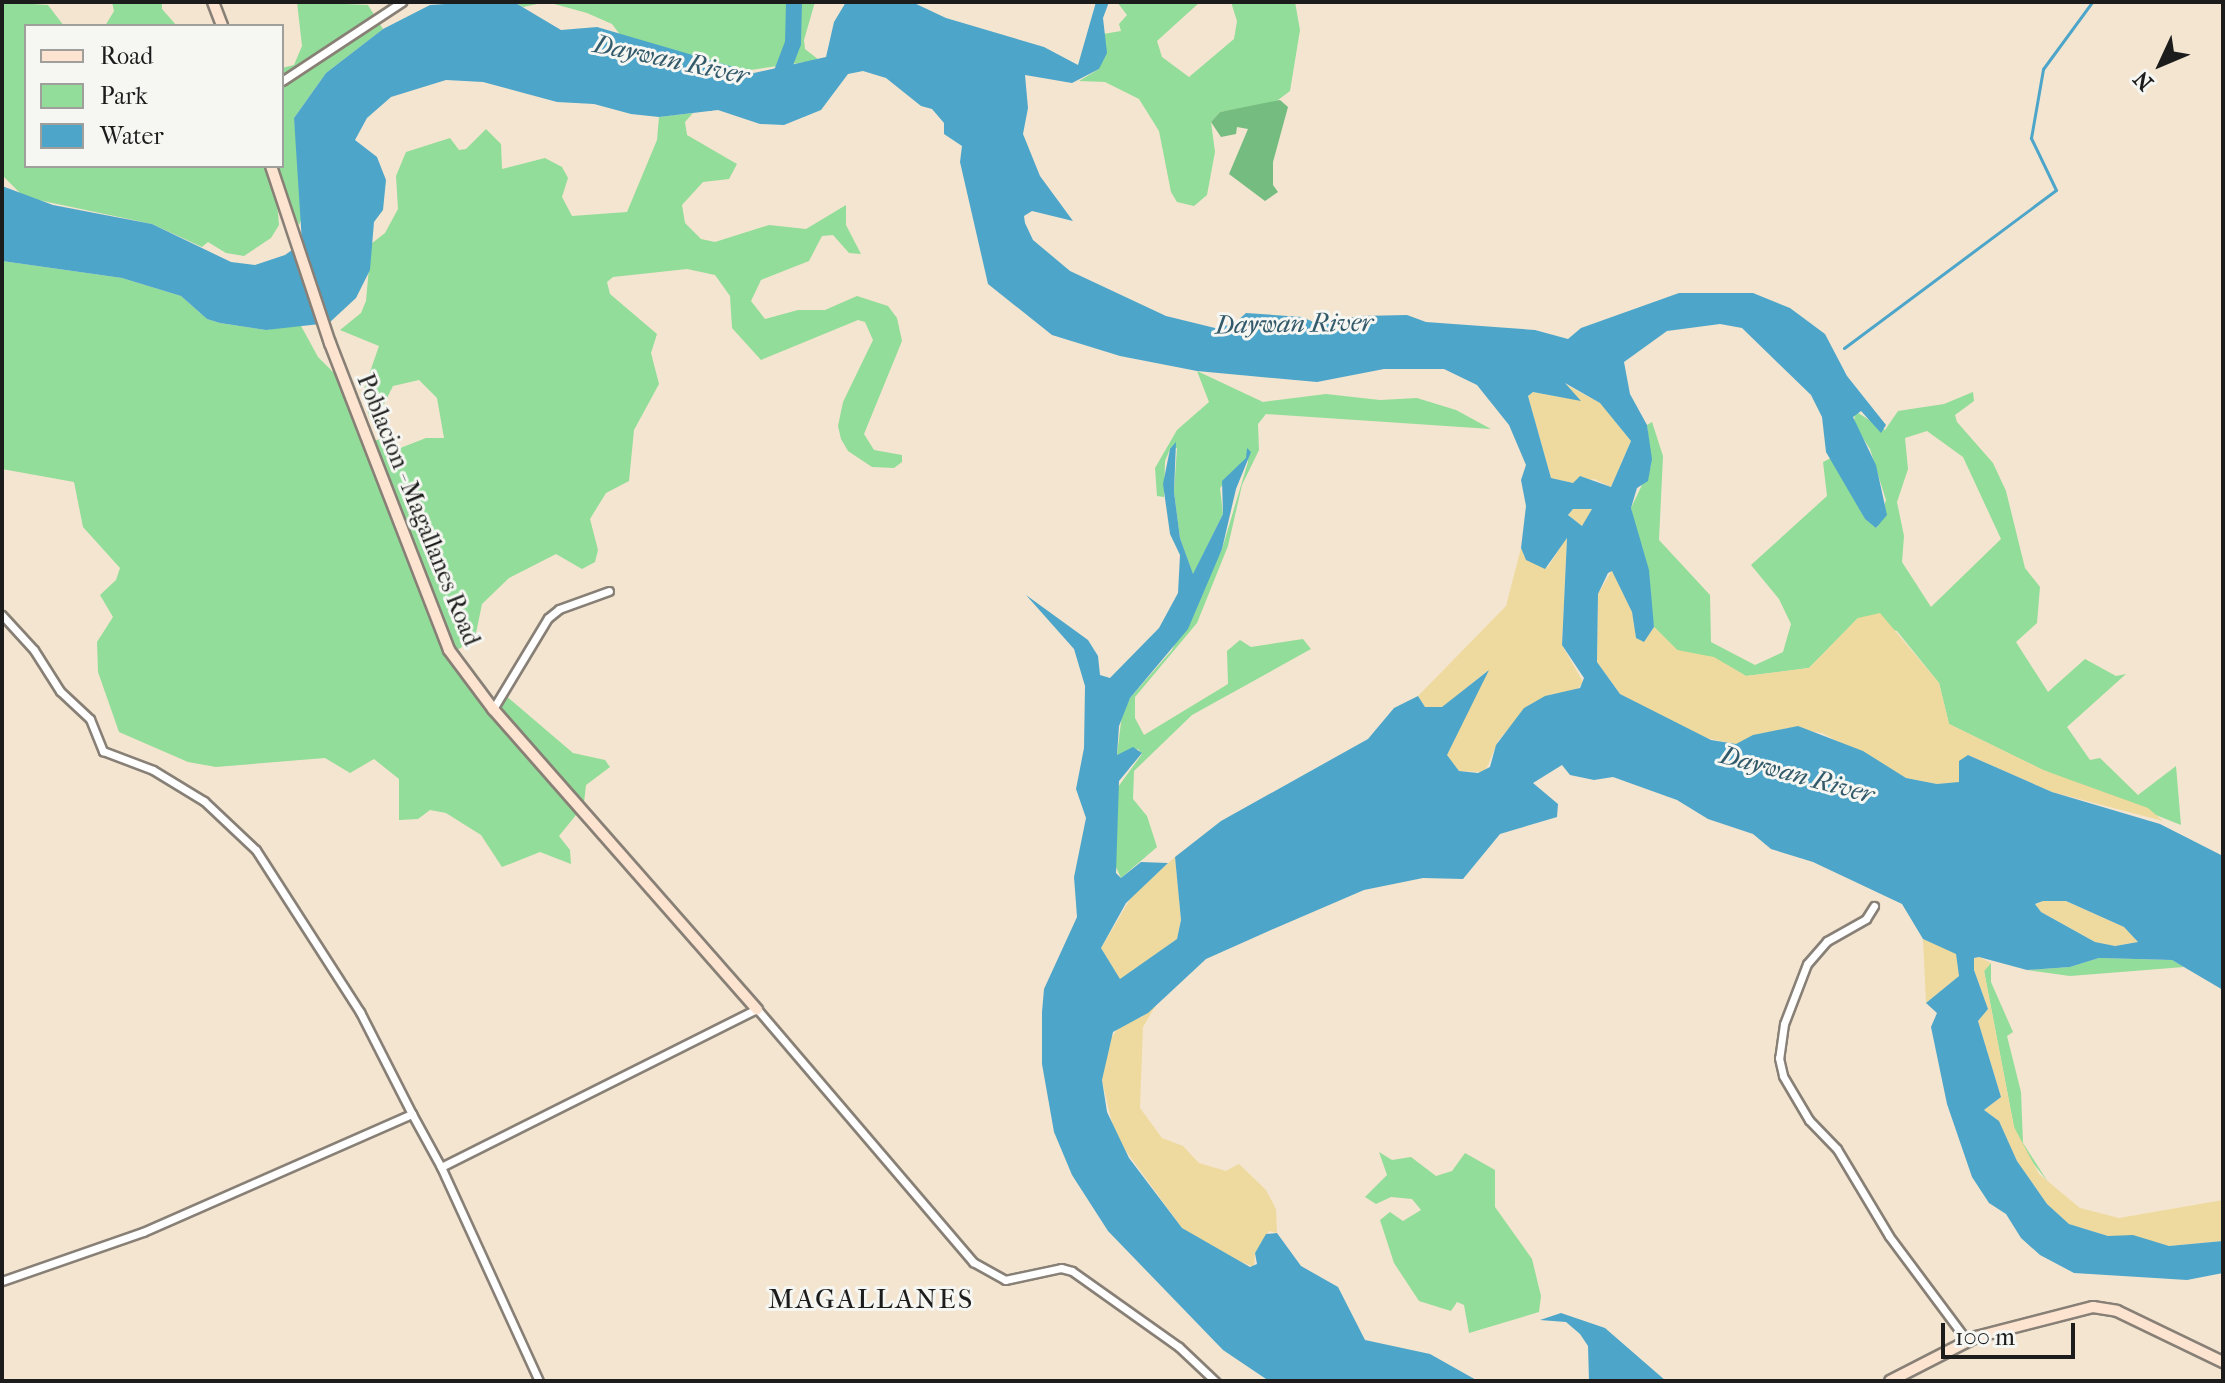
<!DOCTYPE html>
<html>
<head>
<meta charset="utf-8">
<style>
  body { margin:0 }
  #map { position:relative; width:2225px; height:1383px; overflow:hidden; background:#f4e5d0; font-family:"IM FELL French Canon",serif }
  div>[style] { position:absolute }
  .green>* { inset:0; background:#92dd99 }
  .forest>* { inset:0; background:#75bc81 }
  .sand>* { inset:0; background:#eeda9e }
  .water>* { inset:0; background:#4da6ca }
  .stream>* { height:3px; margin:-1.5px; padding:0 1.5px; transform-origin:1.5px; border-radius:1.5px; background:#4da6ca }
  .river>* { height:16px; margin:-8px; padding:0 8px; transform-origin:8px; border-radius:8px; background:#4da6ca }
  .roads { filter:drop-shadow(2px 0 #888076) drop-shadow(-2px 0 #888076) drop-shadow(0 2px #888076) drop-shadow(0 -2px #888076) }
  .street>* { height:7px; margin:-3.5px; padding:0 3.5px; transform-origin:3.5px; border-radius:3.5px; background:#fff }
  .secondary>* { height:10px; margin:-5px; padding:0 5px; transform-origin:5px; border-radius:5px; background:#fde4d1 }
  span { translate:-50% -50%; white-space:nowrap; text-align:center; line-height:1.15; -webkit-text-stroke:6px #f6f6f2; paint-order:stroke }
  .street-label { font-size:24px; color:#1c1c1c }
  .water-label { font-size:26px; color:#325a6a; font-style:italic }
  .quarter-label { font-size:28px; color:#1c1c1c; letter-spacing:2px }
  .frame { position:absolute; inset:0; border:4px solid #1c1c1c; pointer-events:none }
  .legend { position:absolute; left:24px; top:24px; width:260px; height:144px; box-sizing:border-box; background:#f6f6f2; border:2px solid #9f9f9c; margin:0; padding:10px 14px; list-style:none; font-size:24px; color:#1c1c1c }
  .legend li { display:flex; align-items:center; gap:16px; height:40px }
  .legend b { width:40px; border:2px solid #9f9f9c }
  .north { position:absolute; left:2121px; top:24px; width:80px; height:80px; -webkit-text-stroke:6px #f6f6f2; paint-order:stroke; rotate:226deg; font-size:22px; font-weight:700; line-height:32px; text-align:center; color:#1c1c1c }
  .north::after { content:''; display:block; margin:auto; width:28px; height:36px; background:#1c1c1c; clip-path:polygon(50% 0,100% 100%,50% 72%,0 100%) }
  .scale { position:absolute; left:1941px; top:1323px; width:134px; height:36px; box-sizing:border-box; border:4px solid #1c1c1c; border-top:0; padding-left:10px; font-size:24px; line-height:28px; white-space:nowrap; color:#1c1c1c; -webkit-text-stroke:6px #f6f6f2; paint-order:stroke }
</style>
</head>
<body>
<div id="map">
  <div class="green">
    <div style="clip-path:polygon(2px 2px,48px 5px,64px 26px,26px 26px,26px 166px,282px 166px,282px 68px,294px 65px,302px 46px,297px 2px,368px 5px,383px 29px,326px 73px,294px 118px,303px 215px,299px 225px,275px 177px,279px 225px,271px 238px,244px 256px,226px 253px,208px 242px,202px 247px,152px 224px,24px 197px,2px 175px)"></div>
    <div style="clip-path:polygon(112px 2px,162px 2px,162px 9px,177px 26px,105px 26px,114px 11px)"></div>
    <div style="clip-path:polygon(514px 2px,815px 2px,804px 40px,805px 49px,819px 60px,744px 71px,621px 36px,612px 24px,587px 13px,547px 2px,523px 7px)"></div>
    <div style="clip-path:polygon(1117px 2px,1200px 2px,1157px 41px,1162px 57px,1189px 77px,1234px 39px,1237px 21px,1231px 2px,1295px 2px,1300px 30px,1290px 91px,1274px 103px,1220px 112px,1211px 122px,1215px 152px,1207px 195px,1194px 206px,1177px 202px,1171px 192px,1159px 131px,1139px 99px,1105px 82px,1079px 81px,1099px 69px,1103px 34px,1121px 31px,1119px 24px,1127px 15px)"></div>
    <div style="clip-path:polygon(693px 113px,685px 122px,687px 135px,737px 164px,729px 179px,703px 182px,682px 205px,685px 223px,701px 239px,715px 242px,769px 225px,806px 229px,846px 205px,846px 225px,861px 254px,849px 253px,833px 235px,822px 236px,809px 261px,761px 280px,751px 301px,765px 319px,798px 310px,825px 310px,857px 296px,888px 306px,897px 318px,902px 341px,864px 434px,874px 450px,902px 455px,902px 462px,894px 468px,872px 467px,848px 451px,841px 439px,838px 426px,843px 402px,873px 340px,865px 322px,858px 320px,761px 360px,732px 328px,730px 296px,715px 275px,687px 269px,613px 277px,607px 282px,610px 294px,657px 334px,651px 353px,659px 384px,634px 430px,629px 481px,606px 493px,590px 519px,598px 550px,595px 562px,582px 569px,556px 554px,509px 578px,482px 604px,475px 638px,459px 649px,450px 647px,374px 441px,383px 438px,390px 452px,426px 438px,444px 438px,437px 398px,419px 380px,393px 386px,380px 412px,369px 417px,363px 392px,379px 346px,340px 330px,361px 313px,366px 301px,371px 244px,385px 233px,398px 209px,396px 176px,406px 152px,450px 138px,459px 150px,466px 149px,486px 129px,501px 144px,502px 169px,545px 158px,562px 167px,568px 178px,562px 197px,572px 216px,627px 212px,657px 140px,659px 117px)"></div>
    <div style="clip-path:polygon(2px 261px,122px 278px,181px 296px,207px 319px,220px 323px,266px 330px,300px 324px,318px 357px,345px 384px,440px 629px,495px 711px,505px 695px,573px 753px,605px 760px,610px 767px,586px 785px,584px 803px,578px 802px,580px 810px,559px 836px,570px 850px,571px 864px,540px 852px,502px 867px,481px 835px,446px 813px,430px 810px,418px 819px,399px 820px,399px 779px,374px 759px,350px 773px,325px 758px,216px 767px,188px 762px,119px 732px,98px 672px,97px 642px,113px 617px,100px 595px,116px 580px,120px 568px,83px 527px,74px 482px,2px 469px)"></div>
    <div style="clip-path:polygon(1197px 371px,1263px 402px,1326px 394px,1380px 400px,1417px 398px,1456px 410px,1491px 429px,1266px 414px,1258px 424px,1259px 450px,1242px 485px,1228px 546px,1197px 623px,1135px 697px,1135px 718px,1144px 735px,1228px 684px,1227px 651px,1240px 640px,1251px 647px,1303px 639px,1311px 649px,1192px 715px,1134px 771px,1133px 799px,1147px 816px,1157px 847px,1121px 878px,1115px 865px,1118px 787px,1142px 754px,1138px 749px,1117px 755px,1122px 714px,1130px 698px,1172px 650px,1222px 549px,1248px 462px,1247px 449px,1247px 457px,1220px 488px,1223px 514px,1193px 575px,1180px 538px,1174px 492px,1177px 448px,1170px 449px,1165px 461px,1164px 497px,1157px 496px,1155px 468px,1177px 430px,1209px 402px)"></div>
    <div style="clip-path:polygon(evenodd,1973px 392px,1974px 401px,1955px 415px,1957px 422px,1993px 463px,2006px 491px,2025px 568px,2040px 587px,2037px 623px,2016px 642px,2048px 692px,2085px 659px,2116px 676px,2126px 674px,2067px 727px,2090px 760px,2100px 758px,2138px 795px,2176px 766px,2181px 825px,2043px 770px,1949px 724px,1939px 683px,1897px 631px,1858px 618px,1809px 668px,1746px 676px,1727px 665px,1677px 650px,1654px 627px,1631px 508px,1651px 466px,1647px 425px,1652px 422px,1663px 456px,1659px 540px,1710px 595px,1711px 642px,1755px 665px,1783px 652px,1791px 624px,1779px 599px,1751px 565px,1827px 496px,1823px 462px,1831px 458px,1838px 466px,1865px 519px,1877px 528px,1886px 500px,1870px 449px,1854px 424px,1855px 411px,1885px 430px,1898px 411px,1944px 404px,1973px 392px,1927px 431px,1963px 457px,2001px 539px,1931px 607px,1902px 562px,1904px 536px,1897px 502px,1908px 469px,1905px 438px,1927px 431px)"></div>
    <div style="clip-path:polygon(2099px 958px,2172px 960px,2184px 967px,2070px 976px,2027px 970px,2070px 967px)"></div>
    <div style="clip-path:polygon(1991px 963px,1991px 982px,2013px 1032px,2007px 1036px,2021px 1092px,2023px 1143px,2048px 1182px,2021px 1148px,2014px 1127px,1984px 971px)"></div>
    <div style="clip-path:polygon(1379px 1152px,1392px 1160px,1411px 1157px,1436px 1176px,1452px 1171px,1465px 1153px,1495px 1170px,1495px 1207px,1532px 1259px,1541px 1296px,1539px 1312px,1469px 1333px,1464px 1305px,1457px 1302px,1451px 1311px,1419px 1301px,1394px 1263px,1380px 1220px,1390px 1212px,1403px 1221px,1421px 1210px,1412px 1199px,1391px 1197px,1376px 1204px,1365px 1197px,1387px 1175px)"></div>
  </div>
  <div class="forest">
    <div style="clip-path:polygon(1280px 100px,1288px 107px,1273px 162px,1273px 185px,1278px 192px,1265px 201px,1229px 174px,1248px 129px,1237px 127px,1236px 134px,1221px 137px,1211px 122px,1220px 112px)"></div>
  </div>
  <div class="sand">
    <div style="clip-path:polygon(1563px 383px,1600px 403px,1631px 441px,1611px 487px,1594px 479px,1573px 483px,1551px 478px,1528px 396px,1533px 392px,1579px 400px)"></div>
    <div style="clip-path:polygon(1573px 509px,1593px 509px,1582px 526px,1568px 515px)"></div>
    <div style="clip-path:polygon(1567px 536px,1562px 645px,1583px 682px,1575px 692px,1552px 694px,1529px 705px,1498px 741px,1485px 772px,1459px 771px,1446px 755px,1487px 671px,1442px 708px,1425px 707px,1418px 696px,1506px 606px,1521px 548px,1526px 560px,1548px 567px)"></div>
    <div style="clip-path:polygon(1612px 570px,1632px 612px,1636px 638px,1646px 639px,1654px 627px,1677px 650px,1714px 657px,1746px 676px,1809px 668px,1858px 618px,1880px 613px,1939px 683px,1949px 724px,2043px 770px,2148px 808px,2163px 821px,2052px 792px,1968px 755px,1959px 766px,1959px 783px,1937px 784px,1906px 778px,1822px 733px,1787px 728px,1736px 744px,1701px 737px,1620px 694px,1597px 662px,1598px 594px)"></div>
    <div style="clip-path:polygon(1175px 857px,1181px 920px,1177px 939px,1120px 980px,1101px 948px,1132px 896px)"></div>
    <div style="clip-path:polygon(2043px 901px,2066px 901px,2124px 927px,2138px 942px,2114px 946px,2095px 942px,2041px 912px,2035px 905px)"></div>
    <div style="clip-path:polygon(1923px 939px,1956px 953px,1959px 976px,1926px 1003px)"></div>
    <div style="clip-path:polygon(1979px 957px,1991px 963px,1984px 971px,2014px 1127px,2039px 1174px,2080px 1208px,2119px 1218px,2223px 1200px,2223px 1241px,2169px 1246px,2108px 1236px,2069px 1224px,2047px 1204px,2017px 1161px,1999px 1121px,1984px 1110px,2001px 1097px,1978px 1021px,1988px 1009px,1974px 970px,1974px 958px)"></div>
    <div style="clip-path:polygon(1158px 1002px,1143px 1027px,1140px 1108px,1162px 1138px,1183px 1146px,1199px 1163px,1226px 1171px,1239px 1164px,1266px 1190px,1276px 1209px,1277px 1233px,1269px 1231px,1255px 1253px,1254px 1267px,1216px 1252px,1182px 1228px,1115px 1136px,1102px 1080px,1108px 1042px,1123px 1022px,1142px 1017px)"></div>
  </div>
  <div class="water">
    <div style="clip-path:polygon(evenodd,476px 2px,514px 2px,561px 30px,597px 27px,754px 73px,826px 57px,834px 22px,846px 2px,912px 2px,946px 18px,1044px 47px,1078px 65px,1096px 2px,1109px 2px,1103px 18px,1107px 53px,1099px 69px,1072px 83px,1025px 75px,1028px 108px,1023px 134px,1040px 176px,1073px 221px,1032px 211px,1024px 216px,1025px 223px,1033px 240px,1070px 271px,1166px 316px,1215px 328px,1234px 324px,1246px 313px,1302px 317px,1318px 324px,1359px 316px,1407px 315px,1426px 322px,1535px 330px,1568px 339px,1581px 328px,1679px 293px,1753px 293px,1790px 308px,1825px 334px,1847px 376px,1886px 425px,1881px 433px,1861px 411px,1853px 417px,1876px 465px,1887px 515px,1876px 528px,1865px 519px,1826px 452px,1822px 417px,1811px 395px,1742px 328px,1720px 324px,1667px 331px,1624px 362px,1630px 394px,1647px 425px,1652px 459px,1648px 481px,1637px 488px,1631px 508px,1649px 570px,1654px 627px,1644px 642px,1636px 638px,1632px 612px,1612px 571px,1608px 573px,1598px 594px,1597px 662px,1620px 694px,1711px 740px,1736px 744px,1753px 735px,1798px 726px,1863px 751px,1906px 778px,1937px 784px,1959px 782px,1959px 761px,1968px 755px,2052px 792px,2160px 824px,2223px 856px,2223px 990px,2172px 960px,2099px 958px,2070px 967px,2027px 970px,1979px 957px,1974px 958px,1974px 970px,1988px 1009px,1978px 1021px,2001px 1097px,1984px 1110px,1999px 1121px,2017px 1161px,2047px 1204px,2069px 1224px,2108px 1236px,2133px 1235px,2169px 1246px,2223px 1241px,2223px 1273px,2187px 1280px,2074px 1273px,2040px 1255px,2021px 1238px,2006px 1214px,1989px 1203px,1972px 1177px,1947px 1104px,1931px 1027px,1937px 1013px,1926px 1003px,1959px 976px,1956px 954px,1923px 939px,1902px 904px,1813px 862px,1771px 849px,1753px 834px,1708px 819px,1677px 800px,1613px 777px,1594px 780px,1570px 775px,1562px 765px,1533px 783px,1558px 804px,1557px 817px,1500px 834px,1463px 879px,1423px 878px,1364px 890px,1271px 930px,1206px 959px,1148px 1013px,1113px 1032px,1102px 1080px,1107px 1112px,1129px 1158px,1182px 1228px,1250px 1267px,1257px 1264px,1255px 1253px,1266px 1234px,1277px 1233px,1301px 1266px,1338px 1287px,1365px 1340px,1430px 1354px,1478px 1381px,1269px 1381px,1223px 1350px,1108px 1231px,1072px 1175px,1054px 1132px,1042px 1064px,1042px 1012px,1044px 989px,1077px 917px,1074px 877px,1086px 818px,1076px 789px,1084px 748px,1085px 686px,1074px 649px,1026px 595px,1088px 640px,1098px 656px,1100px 675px,1110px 678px,1159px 628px,1178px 593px,1180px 555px,1170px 534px,1163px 484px,1170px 449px,1176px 442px,1174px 492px,1180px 538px,1193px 574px,1223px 514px,1222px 481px,1246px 458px,1247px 448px,1251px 452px,1236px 489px,1222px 549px,1188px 629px,1130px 698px,1119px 726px,1117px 755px,1133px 747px,1142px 753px,1119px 781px,1116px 873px,1121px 878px,1141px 862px,1168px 863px,1126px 903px,1101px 948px,1120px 979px,1177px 939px,1181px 920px,1175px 857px,1221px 821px,1368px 739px,1394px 708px,1418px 696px,1425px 707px,1442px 707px,1489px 670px,1447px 755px,1459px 771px,1478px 773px,1490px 767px,1496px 745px,1524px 708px,1545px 696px,1580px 688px,1584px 678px,1562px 645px,1567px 538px,1545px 569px,1526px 560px,1521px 548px,1526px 506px,1521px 480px,1526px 465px,1509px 425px,1477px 385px,1444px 369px,1384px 369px,1317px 382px,1197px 371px,1120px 356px,1052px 335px,988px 284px,960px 162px,962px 146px,944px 134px,944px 123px,932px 109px,921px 106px,886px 78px,863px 71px,848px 74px,821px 110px,784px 125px,760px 124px,718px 110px,659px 117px,631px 114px,594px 104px,557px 102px,483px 82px,446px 80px,391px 97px,367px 118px,355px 140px,377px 157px,386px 180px,383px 210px,374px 222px,370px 270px,356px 298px,329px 323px,266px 330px,220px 323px,207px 319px,181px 296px,122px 278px,2px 261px,2px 186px,53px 205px,152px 224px,231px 262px,255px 265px,285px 255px,302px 243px,294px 118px,326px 73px,383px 29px,430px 5px,476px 2px,1565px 383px,1600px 403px,1631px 441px,1611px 487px,1580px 476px,1573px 483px,1551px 478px,1528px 396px,1533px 392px,1581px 401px,1565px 383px,476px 2px,1573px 509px,1592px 509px,1582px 526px,1568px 515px,1573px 509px,476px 2px,2043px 901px,2066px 901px,2124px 927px,2138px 942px,2115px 946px,2095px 942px,2041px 912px,2035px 904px,2043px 901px)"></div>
    <div style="clip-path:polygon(1561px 1313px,1605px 1328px,1666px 1381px,1589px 1381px,1588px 1346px,1580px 1334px,1566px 1322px,1540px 1320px)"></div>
  </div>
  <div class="stream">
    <div style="left:1844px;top:348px;width:264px;rotate:-36.7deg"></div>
    <div style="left:2056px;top:190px;width:58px;rotate:-115.7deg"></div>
    <div style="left:2031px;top:138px;width:70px;rotate:-80.1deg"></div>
    <div style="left:2043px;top:69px;width:83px;rotate:-53.8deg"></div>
  </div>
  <div class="river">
    <div style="left:777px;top:85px;width:45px;rotate:-69.1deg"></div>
    <div style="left:793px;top:43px;width:41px;rotate:-88.6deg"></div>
  </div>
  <div class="roads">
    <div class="street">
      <div style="left:282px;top:81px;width:144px;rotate:-33.4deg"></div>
      <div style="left:2px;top:615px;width:47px;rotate:47.6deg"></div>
      <div style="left:34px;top:650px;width:49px;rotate:57.6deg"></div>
      <div style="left:60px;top:691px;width:41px;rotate:43deg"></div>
      <div style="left:90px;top:719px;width:35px;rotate:68deg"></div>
      <div style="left:103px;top:751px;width:53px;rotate:20.8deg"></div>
      <div style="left:153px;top:770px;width:60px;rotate:31.3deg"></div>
      <div style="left:204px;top:801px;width:71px;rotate:43.3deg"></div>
      <div style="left:256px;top:850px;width:193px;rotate:57.3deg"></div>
      <div style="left:360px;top:1012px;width:114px;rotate:63deg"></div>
      <div style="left:493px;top:709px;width:106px;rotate:-58.9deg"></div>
      <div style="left:548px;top:618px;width:14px;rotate:-39deg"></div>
      <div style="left:559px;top:609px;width:53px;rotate:-19.8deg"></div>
      <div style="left:1874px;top:906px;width:15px;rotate:122deg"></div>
      <div style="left:1866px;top:919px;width:45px;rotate:150.6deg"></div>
      <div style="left:1827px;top:941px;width:30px;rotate:131deg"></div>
      <div style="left:1807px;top:964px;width:64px;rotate:111deg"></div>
      <div style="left:1784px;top:1024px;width:34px;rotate:98deg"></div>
      <div style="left:1779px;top:1058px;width:18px;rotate:77deg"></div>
      <div style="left:1783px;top:1076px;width:51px;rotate:59.4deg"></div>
      <div style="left:1809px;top:1120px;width:40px;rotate:46deg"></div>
      <div style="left:1837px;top:1149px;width:101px;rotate:59.1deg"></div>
      <div style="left:1889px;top:1236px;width:132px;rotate:53.3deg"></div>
      <div style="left:441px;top:1167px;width:235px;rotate:65.4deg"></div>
      <div style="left:2px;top:1281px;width:149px;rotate:-19.2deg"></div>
      <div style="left:143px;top:1232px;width:294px;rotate:-23.7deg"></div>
      <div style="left:412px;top:1114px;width:60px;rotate:61.3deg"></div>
      <div style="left:441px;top:1167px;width:353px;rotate:-26.6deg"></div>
      <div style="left:757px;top:1009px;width:333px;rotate:49.5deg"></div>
      <div style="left:973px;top:1262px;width:37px;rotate:29deg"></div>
      <div style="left:1005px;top:1280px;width:57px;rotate:-12.1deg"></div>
      <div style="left:1061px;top:1268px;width:11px;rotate:15deg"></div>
      <div style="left:1072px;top:1271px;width:131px;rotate:35.4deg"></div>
      <div style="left:1179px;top:1347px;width:50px;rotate:43.4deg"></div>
    </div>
    <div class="secondary">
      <div style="left:213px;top:2px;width:26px;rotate:69deg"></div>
      <div style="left:271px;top:166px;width:187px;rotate:71.6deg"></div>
      <div style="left:330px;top:343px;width:329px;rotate:68.8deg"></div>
      <div style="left:449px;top:650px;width:74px;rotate:53.3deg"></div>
      <div style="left:493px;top:709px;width:400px;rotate:48.7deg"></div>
      <div style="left:1890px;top:1381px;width:97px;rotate:-27.1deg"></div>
      <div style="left:1976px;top:1337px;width:121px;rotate:-14.4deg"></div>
      <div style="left:2093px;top:1307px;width:24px;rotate:9deg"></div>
      <div style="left:2117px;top:1311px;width:118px;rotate:25.7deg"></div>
    </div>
  </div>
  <div class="street-label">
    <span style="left:418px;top:510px;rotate:68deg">Poblacion - Magallanes Road</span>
  </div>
  <div class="water-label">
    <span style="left:671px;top:60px;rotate:12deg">Daywan River</span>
    <span style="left:1294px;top:324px;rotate:-1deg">Daywan River</span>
    <span style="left:1797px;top:775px;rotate:15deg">Daywan River</span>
  </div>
  <div class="quarter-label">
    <span style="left:871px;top:1299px">MAGALLANES</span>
  </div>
  <div class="frame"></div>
  <ul class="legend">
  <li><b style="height:10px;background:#fde4d1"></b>Road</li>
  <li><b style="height:22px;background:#92dd99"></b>Park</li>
  <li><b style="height:22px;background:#4da6ca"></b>Water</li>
  </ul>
  <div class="north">N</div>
  <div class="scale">100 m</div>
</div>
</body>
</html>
